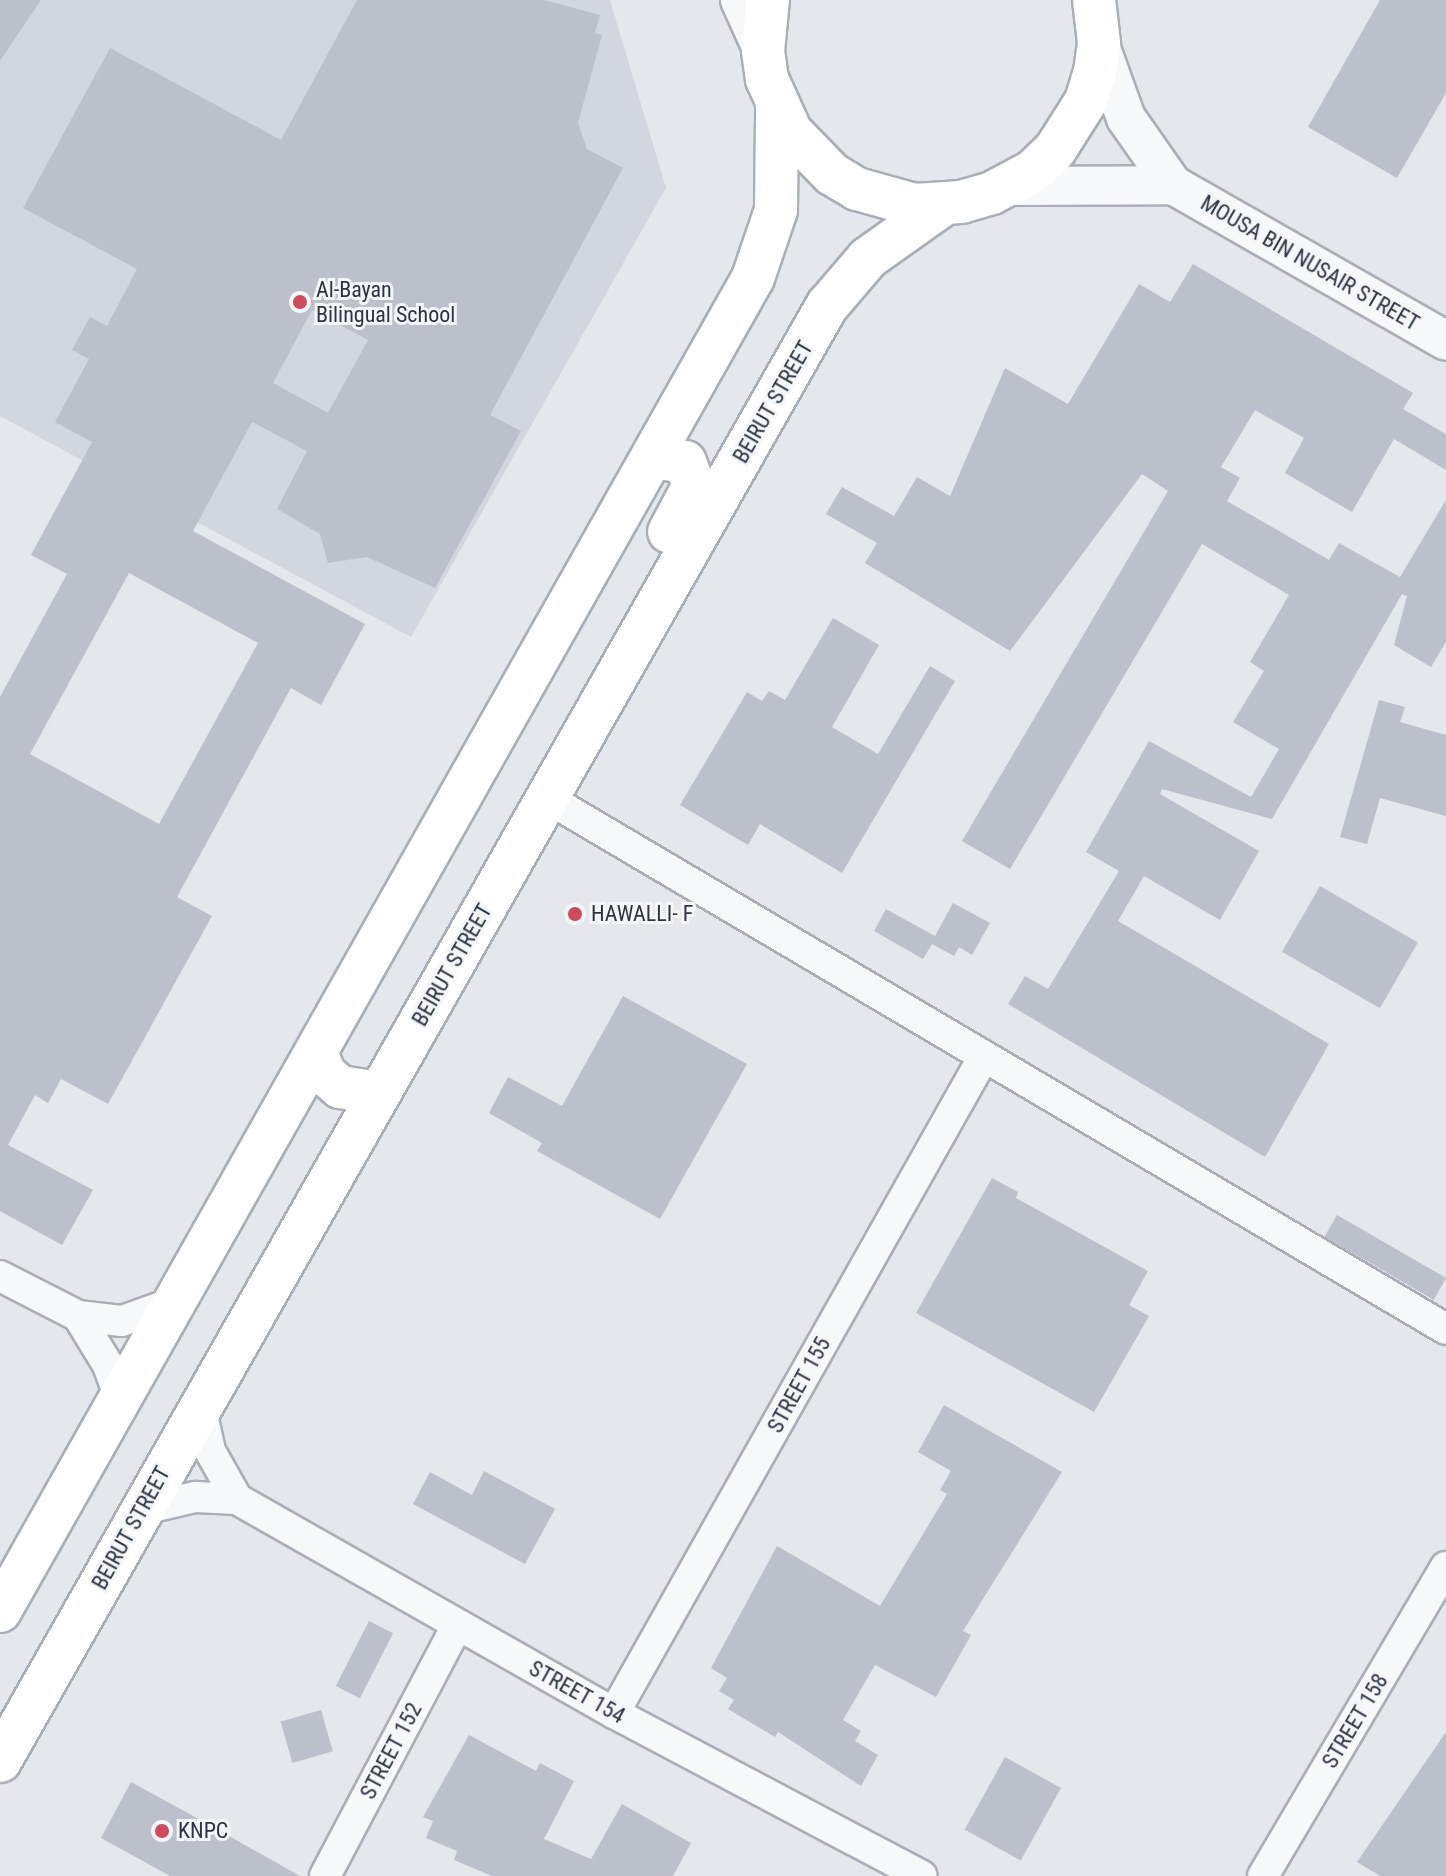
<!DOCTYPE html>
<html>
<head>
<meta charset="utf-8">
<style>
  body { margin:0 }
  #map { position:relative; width:1446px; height:1876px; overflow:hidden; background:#e4e7ec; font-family:"Roboto Condensed",sans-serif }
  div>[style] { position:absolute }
  .built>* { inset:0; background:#d2d6de }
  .building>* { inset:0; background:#bbc0ca; transform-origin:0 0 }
  .roads { filter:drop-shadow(2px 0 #a9aeb7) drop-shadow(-2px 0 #a9aeb7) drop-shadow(0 2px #a9aeb7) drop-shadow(0 -2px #a9aeb7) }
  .minor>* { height:30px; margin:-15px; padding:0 15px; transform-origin:15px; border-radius:15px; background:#f7f8fa }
  .tertiary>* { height:38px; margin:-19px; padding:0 19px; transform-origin:19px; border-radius:19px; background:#f7f8fa }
  .secondary>* { height:42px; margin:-21px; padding:0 21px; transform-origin:21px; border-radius:21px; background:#fff }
  .dots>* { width:22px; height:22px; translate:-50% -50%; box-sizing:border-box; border:4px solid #f4f6f9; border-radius:50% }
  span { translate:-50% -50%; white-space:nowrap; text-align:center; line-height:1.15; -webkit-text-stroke:6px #f4f6f9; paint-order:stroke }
  .street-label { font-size:22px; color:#2b3445 }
  .poi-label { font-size:22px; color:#2b3445 }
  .left { translate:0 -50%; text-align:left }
</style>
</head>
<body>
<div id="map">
  <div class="built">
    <div style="clip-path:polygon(0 0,610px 0,666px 188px,411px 637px,0 416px)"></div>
  </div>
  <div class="building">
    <div style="clip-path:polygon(0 0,41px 0,0 61px)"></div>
    <div style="clip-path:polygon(evenodd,357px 0,544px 0,600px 15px,595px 33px,602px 35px,578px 123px,587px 149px,623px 168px,490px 415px,521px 431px,435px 588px,367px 557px,328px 563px,320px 534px,277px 509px,307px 451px,252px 422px,193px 531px,365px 624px,321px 705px,291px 688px,177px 897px,212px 916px,108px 1104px,61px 1079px,48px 1103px,35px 1095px,8px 1145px,93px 1190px,62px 1245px,0 1211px,0 697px,67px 574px,31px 555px,92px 442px,55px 422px,89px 359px,72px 350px,90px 317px,107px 326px,137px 269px,23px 208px,110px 48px,281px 140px,357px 0,312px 310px,368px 340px,328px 413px,273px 383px,312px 310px,357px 0,129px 573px,258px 643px,159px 824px,30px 754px,129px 573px)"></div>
    <div style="clip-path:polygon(1380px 0,1446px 0,1446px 93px,1397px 178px,1308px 127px)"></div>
    <div style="clip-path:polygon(1193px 264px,1413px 393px,1403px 409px,1446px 434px,1446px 470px,1394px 439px,1352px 512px,1285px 473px,1304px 438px,1255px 410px,1221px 467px,1240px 478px,1227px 501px,1329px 560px,1339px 543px,1400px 577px,1446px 500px,1446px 642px,1431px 667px,1394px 645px,1407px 596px,1402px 594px,1272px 819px,1162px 789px,1160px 794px,1259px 851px,1220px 920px,1144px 876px,1118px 921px,1329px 1044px,1265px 1157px,1008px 1004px,1025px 976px,1048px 989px,1119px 871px,1086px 852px,1149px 741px,1251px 797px,1279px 749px,1233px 722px,1264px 671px,1250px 662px,1289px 595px,1202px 544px,1010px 869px,962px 841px,1168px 491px,1142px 474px,1010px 651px,865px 563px,877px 543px,826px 514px,842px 487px,894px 516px,917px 477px,950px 496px,1005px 368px,1068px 404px,1139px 284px,1170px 302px)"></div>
    <div style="clip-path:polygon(833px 618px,879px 645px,832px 727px,878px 754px,930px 666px,955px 681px,842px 873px,760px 824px,748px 845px,680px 805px,747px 692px,762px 701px,769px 691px,785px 700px)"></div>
    <div style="clip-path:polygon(1379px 700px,1405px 707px,1400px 722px,1446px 735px,1446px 816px,1380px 798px,1367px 844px,1340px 837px)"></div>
    <div style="left:1320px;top:886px;width:113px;height:76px;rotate:30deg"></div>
    <div style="clip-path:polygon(953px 903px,990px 923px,972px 955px,959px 947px,954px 956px,932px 944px,923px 959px,874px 931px,886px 909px,935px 936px)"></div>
    <div style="clip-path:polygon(623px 996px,747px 1064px,660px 1219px,537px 1151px,542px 1143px,489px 1113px,508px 1077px,562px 1106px)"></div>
    <div style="clip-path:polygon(992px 1178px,1018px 1192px,1016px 1198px,1148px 1271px,1129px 1305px,1149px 1316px,1094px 1412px,916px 1313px)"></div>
    <div style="left:1337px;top:1215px;width:126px;height:25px;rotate:30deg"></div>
    <div style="clip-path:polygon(944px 1405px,1062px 1472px,963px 1631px,971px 1635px,936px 1697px,875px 1665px,843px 1720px,861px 1731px,855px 1741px,878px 1755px,861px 1786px,778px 1732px,775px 1737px,728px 1709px,734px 1700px,719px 1691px,727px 1678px,711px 1668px,777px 1546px,880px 1606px,947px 1494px,940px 1490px,951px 1471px,918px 1452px)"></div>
    <div style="clip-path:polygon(484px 1471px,555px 1509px,525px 1564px,413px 1504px,430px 1472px,472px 1495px)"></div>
    <div style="left:369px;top:1621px;width:27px;height:73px;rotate:27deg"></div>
    <div style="left:321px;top:1710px;width:43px;height:42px;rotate:74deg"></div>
    <div style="clip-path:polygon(1446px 1732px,1446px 1876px,1380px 1876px,1357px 1862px)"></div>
    <div style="clip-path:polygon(469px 1735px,536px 1771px,540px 1763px,574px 1781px,544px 1839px,591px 1859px,622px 1804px,691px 1843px,673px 1876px,492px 1876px,454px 1860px,457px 1851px,426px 1838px,433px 1821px,423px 1817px)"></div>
    <div style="left:1005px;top:1757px;width:64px;height:83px;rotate:29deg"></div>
    <div style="clip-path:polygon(131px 1782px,206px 1823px,300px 1876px,170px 1876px,101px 1838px)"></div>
  </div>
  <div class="roads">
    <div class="minor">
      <div style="left:547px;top:798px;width:1044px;rotate:30.57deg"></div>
      <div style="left:0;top:1276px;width:88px;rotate:27.1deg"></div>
      <div style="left:78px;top:1316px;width:44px;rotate:6.5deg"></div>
      <div style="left:122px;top:1321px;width:59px;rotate:-19.7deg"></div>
      <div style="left:78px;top:1316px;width:57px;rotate:58.5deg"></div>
      <div style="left:108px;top:1365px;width:37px;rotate:70deg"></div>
      <div style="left:200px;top:1405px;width:47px;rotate:77.7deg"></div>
      <div style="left:210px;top:1451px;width:55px;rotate:60.6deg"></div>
      <div style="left:140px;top:1510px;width:57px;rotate:-13.3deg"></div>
      <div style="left:195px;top:1497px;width:42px;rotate:2.7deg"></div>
      <div style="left:237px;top:1499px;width:434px;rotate:29.6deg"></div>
      <div style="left:614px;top:1713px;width:348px;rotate:27.9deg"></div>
      <div style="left:614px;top:1713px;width:754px;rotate:-60.61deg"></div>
      <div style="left:325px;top:1876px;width:283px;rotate:-62.2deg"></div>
      <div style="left:1263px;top:1876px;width:359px;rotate:-59.4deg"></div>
    </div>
    <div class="tertiary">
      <div style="left:740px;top:0;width:56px;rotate:65.7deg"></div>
      <div style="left:1099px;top:43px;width:80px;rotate:70.2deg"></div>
      <div style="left:1126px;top:118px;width:82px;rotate:55deg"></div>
      <div style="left:1173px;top:185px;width:314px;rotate:29.7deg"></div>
      <div style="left:1007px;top:186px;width:166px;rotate:-0.3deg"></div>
    </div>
    <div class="secondary">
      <div style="left:768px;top:0;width:51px;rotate:95.6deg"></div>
      <div style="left:763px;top:51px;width:28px;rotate:82deg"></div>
      <div style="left:767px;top:79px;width:58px;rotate:65.6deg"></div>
      <div style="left:791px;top:132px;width:59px;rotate:45.7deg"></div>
      <div style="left:832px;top:174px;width:29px;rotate:31deg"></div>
      <div style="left:857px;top:189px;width:60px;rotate:15.4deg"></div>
      <div style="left:915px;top:205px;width:46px;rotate:-3.7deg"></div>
      <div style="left:961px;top:202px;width:32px;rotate:-16deg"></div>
      <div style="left:992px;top:193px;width:47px;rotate:-28.2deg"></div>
      <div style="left:1033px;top:171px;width:30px;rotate:-44deg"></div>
      <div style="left:1055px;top:150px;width:58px;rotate:-57.7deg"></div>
      <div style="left:1086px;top:101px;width:30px;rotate:-73deg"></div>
      <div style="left:1095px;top:72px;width:29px;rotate:-82deg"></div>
      <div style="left:1099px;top:43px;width:43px;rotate:-96.6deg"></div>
      <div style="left:653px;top:457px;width:32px;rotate:9deg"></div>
      <div style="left:685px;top:462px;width:25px;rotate:69deg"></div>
      <div style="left:694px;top:485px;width:53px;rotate:118deg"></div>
      <div style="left:318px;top:1057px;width:18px;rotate:68deg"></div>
      <div style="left:325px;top:1074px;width:20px;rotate:41deg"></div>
      <div style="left:340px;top:1087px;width:39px;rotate:9deg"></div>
      <div style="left:0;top:1611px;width:1531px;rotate:-60.54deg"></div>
      <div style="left:753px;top:278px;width:72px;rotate:-71.3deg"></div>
      <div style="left:776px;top:210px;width:104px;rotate:-89.4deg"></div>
      <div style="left:0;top:1761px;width:1674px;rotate:-60.39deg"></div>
      <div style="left:827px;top:306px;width:63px;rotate:-49.5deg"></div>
      <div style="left:868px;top:258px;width:93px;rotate:-35.4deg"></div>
    </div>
  </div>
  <div class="dots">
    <div style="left:300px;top:302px;background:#d1495b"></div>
    <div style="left:575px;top:914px;background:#d1495b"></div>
    <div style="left:162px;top:1831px;background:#d1495b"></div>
  </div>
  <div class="street-label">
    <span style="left:1310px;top:263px;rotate:30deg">MOUSA BIN NUSAIR STREET</span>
    <span style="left:773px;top:402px;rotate:-60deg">BEIRUT STREET</span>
    <span style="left:452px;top:965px;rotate:-60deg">BEIRUT STREET</span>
    <span style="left:799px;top:1385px;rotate:-61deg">STREET 155</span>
    <span style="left:131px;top:1528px;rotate:-61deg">BEIRUT STREET</span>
    <span style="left:577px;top:1692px;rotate:29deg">STREET 154</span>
    <span style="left:1355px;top:1721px;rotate:-59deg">STREET 158</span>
    <span style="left:391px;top:1751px;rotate:-62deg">STREET 152</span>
  </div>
  <div class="poi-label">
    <span class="left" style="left:316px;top:302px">Al-Bayan<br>Bilingual School</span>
    <span class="left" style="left:591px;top:914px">HAWALLI- F</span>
    <span class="left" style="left:178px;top:1831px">KNPC</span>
  </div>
</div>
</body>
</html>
